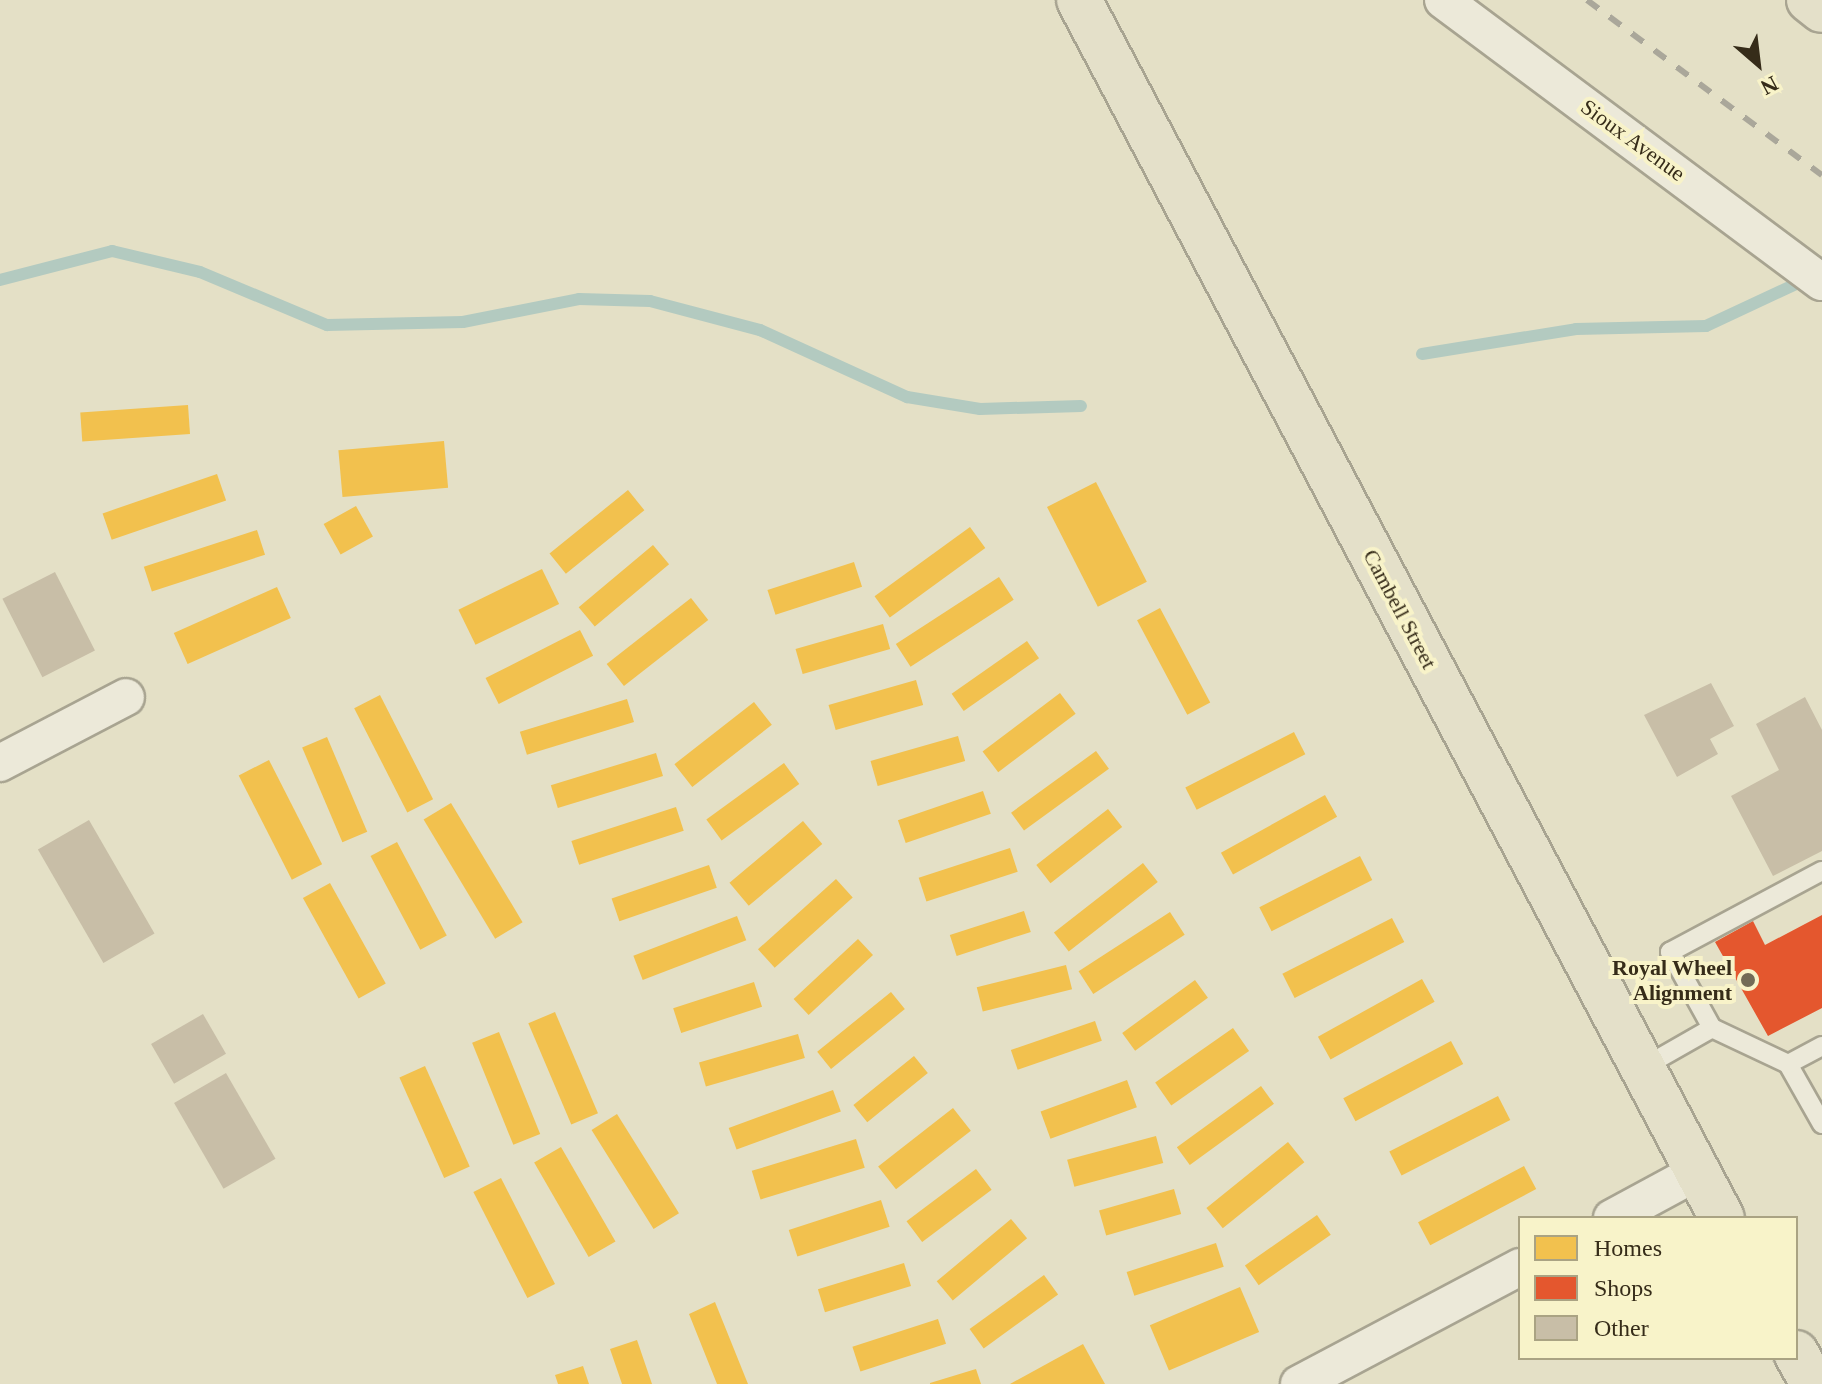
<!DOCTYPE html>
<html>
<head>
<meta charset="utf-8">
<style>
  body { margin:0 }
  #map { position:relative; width:1822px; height:1384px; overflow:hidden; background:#e4e0c6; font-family:"Times New Roman",serif }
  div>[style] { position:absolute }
  .homes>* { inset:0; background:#f2c14e; transform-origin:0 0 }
  .shops>* { inset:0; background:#e4572e }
  .stream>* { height:12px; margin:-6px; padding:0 6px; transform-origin:6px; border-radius:6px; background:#b3cac0 }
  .building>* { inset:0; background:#c8bea7; transform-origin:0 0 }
  .roads { filter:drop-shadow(2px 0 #a8a491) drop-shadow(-2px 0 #a8a491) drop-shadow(0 2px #a8a491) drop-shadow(0 -2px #a8a491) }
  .service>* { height:18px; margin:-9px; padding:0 9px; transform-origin:9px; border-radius:9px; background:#ece9d9 }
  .minor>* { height:36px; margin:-18px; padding:0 18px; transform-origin:18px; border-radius:18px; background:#ece9d9 }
  .primary>* { height:44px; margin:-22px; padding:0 22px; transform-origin:22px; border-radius:22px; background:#e4e0c9 }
  .rail>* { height:6px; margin-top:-3px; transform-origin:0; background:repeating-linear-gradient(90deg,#aaa79a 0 14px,transparent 0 28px) }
  .dots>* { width:22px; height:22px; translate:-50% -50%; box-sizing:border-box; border:4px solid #f8f3c9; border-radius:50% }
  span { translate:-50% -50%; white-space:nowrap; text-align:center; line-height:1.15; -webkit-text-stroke:8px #f8f3c9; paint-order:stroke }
  .street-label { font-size:22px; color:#362c19 }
  .poi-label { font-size:22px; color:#362c19; font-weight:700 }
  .right { translate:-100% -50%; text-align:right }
  .legend { position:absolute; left:1518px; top:1216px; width:280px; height:144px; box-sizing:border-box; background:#f8f3c9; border:2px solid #aaa383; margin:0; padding:10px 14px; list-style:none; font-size:24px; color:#362c19 }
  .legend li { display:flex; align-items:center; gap:16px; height:40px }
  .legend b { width:40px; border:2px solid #aaa383 }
  .north { position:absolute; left:1718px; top:24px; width:80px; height:80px; -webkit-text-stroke:6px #f8f3c9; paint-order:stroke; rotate:152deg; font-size:22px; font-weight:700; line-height:32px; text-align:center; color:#362c19 }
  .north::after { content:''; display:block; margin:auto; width:28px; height:36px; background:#362c19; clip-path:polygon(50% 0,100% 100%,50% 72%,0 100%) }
</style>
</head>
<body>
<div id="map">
  <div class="homes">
    <div style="left:188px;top:405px;width:29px;height:108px;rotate:86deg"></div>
    <div style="left:444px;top:441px;width:47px;height:106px;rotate:85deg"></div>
    <div style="left:217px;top:474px;width:28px;height:121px;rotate:71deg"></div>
    <div style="left:1096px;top:482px;width:112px;height:55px;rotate:63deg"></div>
    <div style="left:628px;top:490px;width:26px;height:101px;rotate:51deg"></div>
    <div style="left:356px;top:506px;width:35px;height:37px;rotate:61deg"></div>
    <div style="left:970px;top:527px;width:26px;height:118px;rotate:54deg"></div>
    <div style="left:257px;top:530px;width:26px;height:119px;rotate:72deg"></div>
    <div style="left:653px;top:545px;width:25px;height:97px;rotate:50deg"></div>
    <div style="left:854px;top:562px;width:26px;height:91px;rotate:72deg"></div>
    <div style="left:542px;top:569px;width:39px;height:93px;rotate:64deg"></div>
    <div style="left:999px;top:577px;width:27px;height:123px;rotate:57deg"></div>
    <div style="left:277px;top:587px;width:34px;height:113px;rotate:66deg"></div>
    <div style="left:691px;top:598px;width:28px;height:107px;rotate:52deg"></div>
    <div style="left:1160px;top:608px;width:107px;height:26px;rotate:62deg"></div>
    <div style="left:883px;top:624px;width:26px;height:91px;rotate:74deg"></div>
    <div style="left:580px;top:630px;width:29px;height:106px;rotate:63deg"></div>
    <div style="left:1027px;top:641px;width:21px;height:92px;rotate:55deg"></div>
    <div style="left:916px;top:680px;width:26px;height:91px;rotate:74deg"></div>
    <div style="left:1060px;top:693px;width:26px;height:97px;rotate:53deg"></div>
    <div style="left:380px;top:695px;width:117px;height:29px;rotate:63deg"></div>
    <div style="left:627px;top:699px;width:24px;height:112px;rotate:73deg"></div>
    <div style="left:754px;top:702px;width:29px;height:101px;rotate:52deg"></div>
    <div style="left:1294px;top:732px;width:25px;height:122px;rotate:63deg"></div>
    <div style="left:958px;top:736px;width:26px;height:91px;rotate:74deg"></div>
    <div style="left:327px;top:737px;width:103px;height:27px;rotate:67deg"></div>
    <div style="left:1096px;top:751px;width:22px;height:105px;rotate:54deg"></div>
    <div style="left:656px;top:753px;width:24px;height:110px;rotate:73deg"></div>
    <div style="left:269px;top:760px;width:117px;height:34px;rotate:63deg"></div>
    <div style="left:784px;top:763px;width:26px;height:96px;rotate:54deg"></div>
    <div style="left:983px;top:791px;width:24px;height:90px;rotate:71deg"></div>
    <div style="left:1325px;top:795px;width:25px;height:119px;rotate:61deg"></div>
    <div style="left:451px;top:803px;width:139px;height:32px;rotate:59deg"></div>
    <div style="left:676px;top:807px;width:25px;height:110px;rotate:72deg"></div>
    <div style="left:1108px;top:809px;width:23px;height:91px;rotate:52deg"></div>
    <div style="left:803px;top:821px;width:30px;height:96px;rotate:50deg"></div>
    <div style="left:397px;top:842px;width:106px;height:30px;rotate:62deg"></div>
    <div style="left:1010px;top:848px;width:25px;height:96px;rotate:72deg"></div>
    <div style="left:1360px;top:856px;width:27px;height:113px;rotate:63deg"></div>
    <div style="left:1143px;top:863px;width:24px;height:113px;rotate:52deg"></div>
    <div style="left:709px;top:865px;width:24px;height:103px;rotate:71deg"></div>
    <div style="left:836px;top:879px;width:25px;height:105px;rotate:48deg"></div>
    <div style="left:330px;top:883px;width:115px;height:31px;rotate:61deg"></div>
    <div style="left:1024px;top:911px;width:22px;height:78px;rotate:72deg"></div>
    <div style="left:1170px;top:912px;width:27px;height:109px;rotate:57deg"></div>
    <div style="left:737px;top:916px;width:26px;height:111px;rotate:69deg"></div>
    <div style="left:1392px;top:918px;width:27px;height:123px;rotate:63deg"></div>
    <div style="left:858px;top:939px;width:22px;height:88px;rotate:47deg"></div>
    <div style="left:1066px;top:965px;width:25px;height:92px;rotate:76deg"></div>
    <div style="left:1422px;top:979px;width:26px;height:119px;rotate:61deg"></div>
    <div style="left:1195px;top:980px;width:22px;height:90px;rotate:54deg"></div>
    <div style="left:754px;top:982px;width:26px;height:85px;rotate:72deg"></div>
    <div style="left:891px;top:992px;width:22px;height:95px;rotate:51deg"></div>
    <div style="left:555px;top:1012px;width:110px;height:29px;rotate:67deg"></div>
    <div style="left:1095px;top:1021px;width:21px;height:89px;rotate:71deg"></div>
    <div style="left:1233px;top:1028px;width:28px;height:95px;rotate:55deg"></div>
    <div style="left:499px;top:1032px;width:110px;height:29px;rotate:68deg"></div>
    <div style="left:798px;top:1034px;width:25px;height:103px;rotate:74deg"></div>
    <div style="left:1451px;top:1041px;width:26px;height:122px;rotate:62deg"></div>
    <div style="left:914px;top:1056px;width:22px;height:78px;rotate:51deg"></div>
    <div style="left:425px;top:1066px;width:110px;height:28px;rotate:66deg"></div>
    <div style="left:1127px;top:1080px;width:29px;height:92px;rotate:70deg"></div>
    <div style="left:1261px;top:1086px;width:22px;height:104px;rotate:54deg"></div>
    <div style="left:833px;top:1090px;width:23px;height:111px;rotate:70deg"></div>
    <div style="left:1498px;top:1096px;width:27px;height:122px;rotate:63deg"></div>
    <div style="left:953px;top:1108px;width:29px;height:95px;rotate:52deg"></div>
    <div style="left:617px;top:1114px;width:117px;height:30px;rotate:58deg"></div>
    <div style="left:1156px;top:1136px;width:28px;height:92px;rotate:75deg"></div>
    <div style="left:856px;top:1139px;width:30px;height:109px;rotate:73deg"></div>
    <div style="left:1288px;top:1142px;width:26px;height:105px;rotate:51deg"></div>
    <div style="left:561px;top:1147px;width:109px;height:31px;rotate:60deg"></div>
    <div style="left:1524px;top:1166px;width:26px;height:120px;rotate:62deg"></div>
    <div style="left:976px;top:1169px;width:26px;height:87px;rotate:53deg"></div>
    <div style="left:501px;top:1178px;width:119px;height:31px;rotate:63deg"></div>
    <div style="left:1174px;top:1189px;width:26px;height:78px;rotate:74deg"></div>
    <div style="left:881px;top:1200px;width:28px;height:97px;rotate:72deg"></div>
    <div style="left:1317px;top:1215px;width:24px;height:88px;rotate:55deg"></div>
    <div style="left:1011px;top:1219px;width:25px;height:97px;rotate:50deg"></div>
    <div style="left:1216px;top:1243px;width:25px;height:94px;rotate:72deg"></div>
    <div style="left:904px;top:1263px;width:24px;height:90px;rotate:73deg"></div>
    <div style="left:1044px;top:1275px;width:24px;height:92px;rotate:54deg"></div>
    <div style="left:1240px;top:1287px;width:49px;height:98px;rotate:67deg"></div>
    <div style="clip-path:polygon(715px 1302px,748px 1384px,717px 1384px,689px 1314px)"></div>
    <div style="left:938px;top:1319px;width:26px;height:90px;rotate:72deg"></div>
    <div style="clip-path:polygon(637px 1340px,652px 1384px,622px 1384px,610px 1349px)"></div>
    <div style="clip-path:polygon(1083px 1344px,1105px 1384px,1010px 1384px)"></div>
    <div style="clip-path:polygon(583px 1366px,589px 1384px,558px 1384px,555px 1375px)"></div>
    <div style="clip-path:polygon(976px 1369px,981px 1384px,930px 1384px,930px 1383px)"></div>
  </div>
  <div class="shops">
    <div style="clip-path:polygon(1822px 915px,1822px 1008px,1768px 1036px,1715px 942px,1753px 921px,1765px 945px)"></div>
  </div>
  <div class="stream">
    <div style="left:0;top:280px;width:116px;rotate:-14.5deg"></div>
    <div style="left:112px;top:251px;width:90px;rotate:13.4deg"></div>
    <div style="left:200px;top:272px;width:138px;rotate:22.7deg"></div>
    <div style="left:327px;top:325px;width:136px;rotate:-1.3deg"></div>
    <div style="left:463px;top:322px;width:118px;rotate:-11.2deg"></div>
    <div style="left:579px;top:299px;width:71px;rotate:1.6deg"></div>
    <div style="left:650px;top:301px;width:114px;rotate:14.8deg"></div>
    <div style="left:760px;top:330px;width:162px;rotate:24.5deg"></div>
    <div style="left:907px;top:397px;width:74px;rotate:9.3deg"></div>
    <div style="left:980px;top:409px;width:101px;rotate:-1.7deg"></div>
    <div style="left:1422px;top:354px;width:156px;rotate:-9.2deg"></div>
    <div style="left:1576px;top:329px;width:130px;rotate:-1.3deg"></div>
    <div style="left:1706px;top:326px;width:114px;rotate:-25deg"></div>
  </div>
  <div class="building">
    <div style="left:55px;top:572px;width:88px;height:59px;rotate:63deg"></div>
    <div style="clip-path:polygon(1711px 683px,1734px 726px,1710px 739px,1718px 754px,1677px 777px,1644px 715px)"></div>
    <div style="clip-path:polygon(1805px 697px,1822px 730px,1822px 851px,1773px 876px,1731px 796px,1779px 770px,1756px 724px)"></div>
    <div style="left:89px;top:820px;width:131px;height:59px;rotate:60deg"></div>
    <div style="left:203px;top:1014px;width:46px;height:60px;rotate:60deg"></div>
    <div style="left:226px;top:1073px;width:99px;height:60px;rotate:60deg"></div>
  </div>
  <div class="roads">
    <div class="service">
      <div style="left:1712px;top:1028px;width:87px;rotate:-118.9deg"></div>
      <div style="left:1670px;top:952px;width:172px;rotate:-28.1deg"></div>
      <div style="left:1822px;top:1046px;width:38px;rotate:152deg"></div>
      <div style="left:1788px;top:1064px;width:69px;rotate:60.5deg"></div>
      <div style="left:1642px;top:1068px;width:81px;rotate:-29.7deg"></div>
      <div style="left:1712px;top:1028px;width:84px;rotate:25.3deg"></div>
    </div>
    <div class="minor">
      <div style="left:1443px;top:0;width:472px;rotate:36.7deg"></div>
      <div style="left:0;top:763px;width:142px;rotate:-27.6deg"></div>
      <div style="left:1612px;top:1218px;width:97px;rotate:-28.4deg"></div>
      <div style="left:1299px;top:1384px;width:250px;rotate:-27.9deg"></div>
    </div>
    <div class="primary">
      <div style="left:1079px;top:0;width:1377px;rotate:62.17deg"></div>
      <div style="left:1809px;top:0;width:16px;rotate:38deg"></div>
      <div style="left:1796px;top:1353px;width:35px;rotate:61deg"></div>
    </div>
  </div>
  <div class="rail">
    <div style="left:1587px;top:0;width:293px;rotate:36.7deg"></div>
  </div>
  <div class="dots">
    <div style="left:1748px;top:980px;background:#736b56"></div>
  </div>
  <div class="street-label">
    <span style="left:1633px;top:140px;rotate:36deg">Sioux Avenue</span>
    <span style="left:1400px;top:609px;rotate:62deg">Cambell Street</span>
  </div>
  <div class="poi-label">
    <span class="right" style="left:1732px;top:980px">Royal Wheel<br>Alignment</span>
  </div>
  <ul class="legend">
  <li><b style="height:22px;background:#f2c14e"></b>Homes</li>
  <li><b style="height:22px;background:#e4572e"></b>Shops</li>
  <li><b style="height:22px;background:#c8bea7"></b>Other</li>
  </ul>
  <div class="north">N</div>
</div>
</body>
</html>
